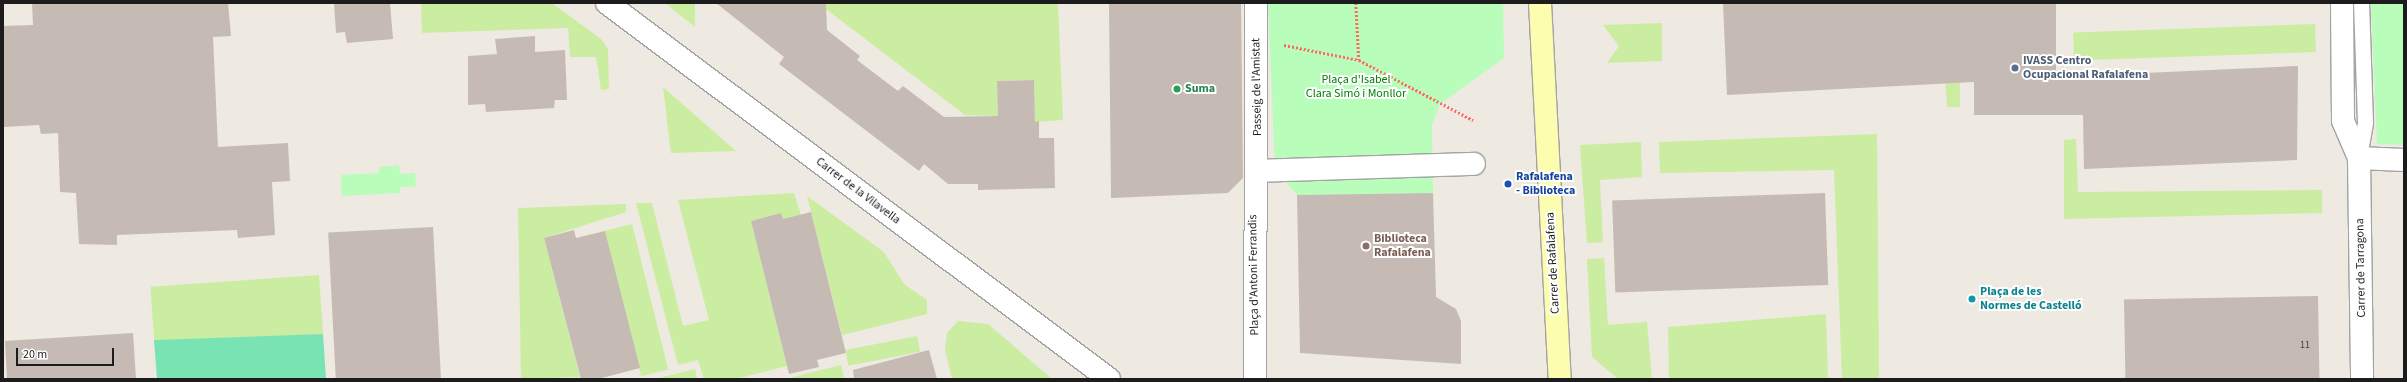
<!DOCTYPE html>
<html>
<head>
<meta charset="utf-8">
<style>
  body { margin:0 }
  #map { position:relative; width:2407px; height:382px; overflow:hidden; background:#eee9e1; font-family:"Source Sans 3",sans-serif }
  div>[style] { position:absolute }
  .grass>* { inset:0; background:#cbeda2; transform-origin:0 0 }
  .park>* { inset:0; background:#b9fdbb }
  .pitch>* { inset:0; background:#79e3b4 }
  .building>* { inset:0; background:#c6bbb4; transform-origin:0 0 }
  .path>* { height:2.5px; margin-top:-1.25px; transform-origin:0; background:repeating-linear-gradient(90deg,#ff6961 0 2px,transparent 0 4px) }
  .roads { filter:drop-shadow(1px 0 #a3a3a3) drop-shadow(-1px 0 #a3a3a3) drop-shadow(0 1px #a3a3a3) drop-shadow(0 -1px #a3a3a3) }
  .lane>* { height:15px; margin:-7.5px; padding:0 7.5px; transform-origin:7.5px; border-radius:7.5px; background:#fff }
  .street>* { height:22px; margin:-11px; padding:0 11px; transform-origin:11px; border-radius:11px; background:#fff }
  .secondary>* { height:22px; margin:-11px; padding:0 11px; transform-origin:11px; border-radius:11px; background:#fdfdb0 }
  .dots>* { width:11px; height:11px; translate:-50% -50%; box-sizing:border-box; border:2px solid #fff; border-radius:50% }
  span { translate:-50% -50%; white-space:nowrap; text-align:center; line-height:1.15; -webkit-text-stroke:4px #fff; paint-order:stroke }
  .number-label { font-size:10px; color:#464442 }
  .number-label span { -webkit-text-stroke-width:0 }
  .service-label { font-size:12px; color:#4e5e75; font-weight:700 }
  .left { translate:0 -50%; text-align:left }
  .park-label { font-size:12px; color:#048008 }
  .street-label { font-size:12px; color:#1c1c1c }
  .leisure-label { font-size:12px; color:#27864d; font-weight:700 }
  .transit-label { font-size:12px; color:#164399; font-weight:700 }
  .education-label { font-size:12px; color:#785e54; font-weight:700 }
  .culture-label { font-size:12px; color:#0d838f; font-weight:700 }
  .frame { position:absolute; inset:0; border:4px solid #1c1c1c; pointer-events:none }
  .scale { position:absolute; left:16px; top:348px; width:98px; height:18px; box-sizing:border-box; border:2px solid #1c1c1c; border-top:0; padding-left:5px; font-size:12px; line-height:14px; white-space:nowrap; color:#1c1c1c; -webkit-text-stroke:3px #fff; paint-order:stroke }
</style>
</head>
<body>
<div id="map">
  <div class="grass">
    <div style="clip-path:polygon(421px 3px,552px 3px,601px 39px,608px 49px,609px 89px,601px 90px,596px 57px,570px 57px,568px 28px,422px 33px)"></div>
    <div style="clip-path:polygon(665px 3px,695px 3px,695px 27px)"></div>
    <div style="clip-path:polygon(826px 3px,1058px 3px,1063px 120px,1035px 122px,1034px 80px,997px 81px,998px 116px,965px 115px,826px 9px)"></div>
    <div style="clip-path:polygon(1941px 3px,1959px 3px,1960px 107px,1947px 107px)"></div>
    <div style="clip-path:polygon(1662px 23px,1662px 61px,1607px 63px,1619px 46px,1603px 25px)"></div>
    <div style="left:2315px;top:24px;width:28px;height:242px;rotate:88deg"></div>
    <div style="clip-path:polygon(663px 87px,736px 151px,671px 153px)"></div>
    <div style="clip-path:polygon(1877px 134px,1879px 379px,1842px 379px,1834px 170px,1660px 173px,1659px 142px)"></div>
    <div style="clip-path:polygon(2076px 139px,2078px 192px,2322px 190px,2322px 213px,2064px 219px,2064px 140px)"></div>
    <div style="clip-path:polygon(1641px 142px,1642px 177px,1600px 180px,1603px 242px,1587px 243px,1580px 145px)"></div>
    <div style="clip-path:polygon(794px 193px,801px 215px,783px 220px,781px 213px,751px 221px,787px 366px,736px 379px,704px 379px,698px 360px,678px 365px,636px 203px,652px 203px,683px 326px,709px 320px,678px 200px)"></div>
    <div style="clip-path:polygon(807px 196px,884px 252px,904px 284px,927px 300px,927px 314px,842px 335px)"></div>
    <div style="clip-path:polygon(626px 204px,626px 212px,544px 238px,580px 377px,521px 379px,518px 208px)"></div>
    <div style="left:632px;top:224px;width:150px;height:28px;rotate:76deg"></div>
    <div style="clip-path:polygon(1604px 258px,1608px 325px,1647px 322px,1652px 379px,1618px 379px,1592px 357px,1587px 259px)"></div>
    <div style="left:319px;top:275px;width:59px;height:169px;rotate:86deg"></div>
    <div style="clip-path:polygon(1826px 314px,1828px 379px,1669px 379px,1668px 327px)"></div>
    <div style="clip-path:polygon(958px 321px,988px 324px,1052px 379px,952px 379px,945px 350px,947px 333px)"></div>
    <div style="left:917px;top:336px;width:16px;height:73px;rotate:79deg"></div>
    <div style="clip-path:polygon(841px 365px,844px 379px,785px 379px)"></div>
    <div style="clip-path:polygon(695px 369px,697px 379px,655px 379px)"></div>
  </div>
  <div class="park">
    <div style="clip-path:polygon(1268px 3px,1503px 3px,1504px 58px,1440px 104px,1432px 125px,1433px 193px,1297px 195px,1275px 170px)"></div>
    <div style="clip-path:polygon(2371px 3px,2404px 3px,2404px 145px,2377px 144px)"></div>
    <div style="clip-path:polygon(399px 165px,400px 174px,415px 173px,416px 186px,400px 187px,400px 193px,342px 196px,341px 175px,379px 173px,379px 167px)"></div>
  </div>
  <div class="pitch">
    <div style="clip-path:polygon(323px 334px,326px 379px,157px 379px,154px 340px)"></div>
  </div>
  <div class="building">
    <div style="clip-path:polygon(32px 3px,228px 3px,231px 36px,213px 37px,218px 147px,288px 143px,290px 181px,272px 182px,275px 235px,238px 238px,237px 230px,117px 235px,117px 245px,79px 244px,76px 193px,60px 192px,58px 133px,41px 134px,39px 125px,4px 127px,3px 26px,33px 25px)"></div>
    <div style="clip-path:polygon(334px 3px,390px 3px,393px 39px,347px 43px,345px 32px,336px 33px)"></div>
    <div style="clip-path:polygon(716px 3px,826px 3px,827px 30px,860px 56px,857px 60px,898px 91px,903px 86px,944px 117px,998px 116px,997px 81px,1034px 80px,1035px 122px,1039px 121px,1039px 138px,1054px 138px,1055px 188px,978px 190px,978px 184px,948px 184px,924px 164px,919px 171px,779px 64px,784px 57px)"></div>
    <div style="clip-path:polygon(1109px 3px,1241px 3px,1243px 178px,1228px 193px,1111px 198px)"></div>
    <div style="clip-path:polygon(1723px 3px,2056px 3px,2056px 77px,2298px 66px,2297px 160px,2084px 169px,2083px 115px,1974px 115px,1974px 82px,1727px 95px)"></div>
    <div style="clip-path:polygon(535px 36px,535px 52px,565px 50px,567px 100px,555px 100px,554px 108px,486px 112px,485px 104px,468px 105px,468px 56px,497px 54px,495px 39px)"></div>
    <div style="clip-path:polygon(1433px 193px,1436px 297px,1456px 309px,1461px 321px,1461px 364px,1300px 353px,1297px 195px)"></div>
    <div style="left:1825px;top:193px;width:92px;height:213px;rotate:88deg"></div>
    <div style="clip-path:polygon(811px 212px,846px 353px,817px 360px,819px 367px,789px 374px,751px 221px,781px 213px,783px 219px)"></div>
    <div style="left:433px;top:227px;width:151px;height:105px;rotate:87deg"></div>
    <div style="clip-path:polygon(574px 230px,576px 238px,605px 231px,640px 368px,598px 379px,581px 379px,544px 238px)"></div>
    <div style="left:2318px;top:296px;width:83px;height:194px;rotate:89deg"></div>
    <div style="clip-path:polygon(133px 333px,136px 379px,7px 379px,5px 341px)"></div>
    <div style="clip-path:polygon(929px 350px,937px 379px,854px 379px,853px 370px)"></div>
  </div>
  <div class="path">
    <div style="left:1356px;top:3px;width:57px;rotate:87deg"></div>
    <div style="left:1284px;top:45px;width:76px;rotate:11.3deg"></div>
    <div style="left:1359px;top:60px;width:129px;rotate:27.8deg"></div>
  </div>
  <div class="roads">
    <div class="lane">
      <div style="left:2359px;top:157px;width:36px;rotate:-80deg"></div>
      <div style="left:2365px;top:122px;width:119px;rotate:-91.9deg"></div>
    </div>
    <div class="street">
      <div style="left:607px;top:3px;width:627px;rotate:36.83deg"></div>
      <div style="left:2342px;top:3px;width:118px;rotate:89.5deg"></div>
      <div style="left:2343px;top:121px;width:40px;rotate:66.6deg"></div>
      <div style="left:2359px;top:158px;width:221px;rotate:89.2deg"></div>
      <div style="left:2359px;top:158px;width:45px;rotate:2.5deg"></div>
      <div style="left:1258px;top:171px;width:216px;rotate:-1.9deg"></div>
      <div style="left:1255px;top:379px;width:376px;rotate:-89.8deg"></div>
    </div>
    <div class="secondary">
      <div style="left:1540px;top:3px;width:377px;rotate:87deg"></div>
    </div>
  </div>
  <div class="dots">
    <div style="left:2015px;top:68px;background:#5c6f8a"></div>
    <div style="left:1177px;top:89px;background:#2e9e5b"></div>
    <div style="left:1508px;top:184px;background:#1a4fb4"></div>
    <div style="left:1366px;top:246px;background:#8d6e63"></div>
    <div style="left:1972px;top:299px;background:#0f9aa8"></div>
  </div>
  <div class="number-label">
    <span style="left:2305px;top:346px">11</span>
  </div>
  <div class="service-label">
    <span class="left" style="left:2023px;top:68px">IVASS Centro<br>Ocupacional Rafalafena</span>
  </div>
  <div class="park-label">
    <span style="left:1356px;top:87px">Plaça d'Isabel<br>Clara Simó i Monllor</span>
  </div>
  <div class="street-label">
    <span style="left:1257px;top:87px;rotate:-91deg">Passeig de l'Amistat</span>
    <span style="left:858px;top:191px;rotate:37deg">Carrer de la Vilavella</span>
    <span style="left:1553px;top:263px;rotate:-93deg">Carrer de Rafalafena</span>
    <span style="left:2361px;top:268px;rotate:-91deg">Carrer de Tarragona</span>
    <span style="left:1254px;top:275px;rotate:-91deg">Plaça d'Antoni Ferrandis</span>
  </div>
  <div class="leisure-label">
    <span class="left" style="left:1185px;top:89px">Suma</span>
  </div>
  <div class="transit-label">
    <span class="left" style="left:1516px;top:184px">Rafalafena<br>- Biblioteca</span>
  </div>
  <div class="education-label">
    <span class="left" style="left:1374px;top:246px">Biblioteca<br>Rafalafena</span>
  </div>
  <div class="culture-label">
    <span class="left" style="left:1980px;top:299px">Plaça de les<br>Normes de Castelló</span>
  </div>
  <div class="frame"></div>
  <div class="scale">20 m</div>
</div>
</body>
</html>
